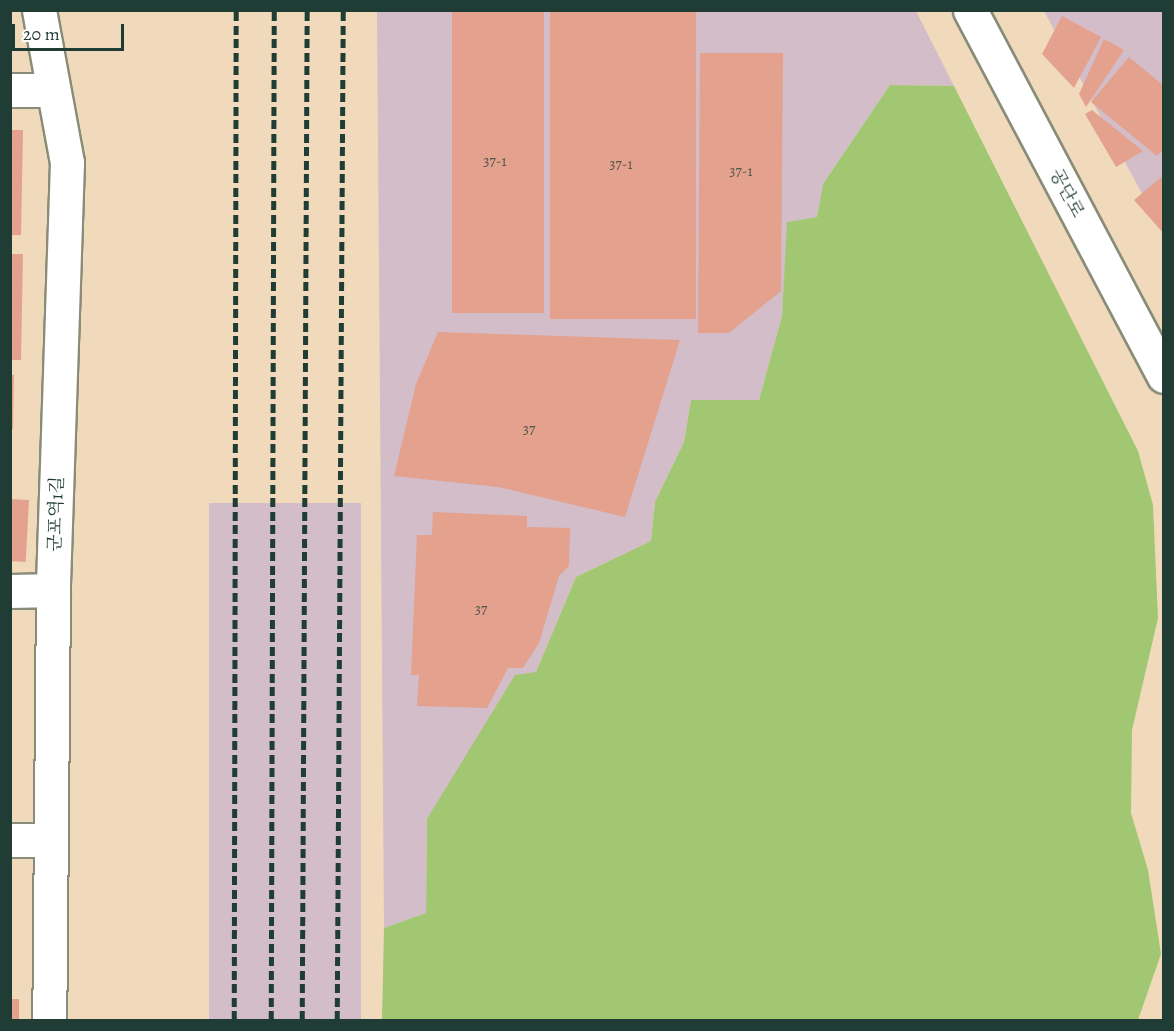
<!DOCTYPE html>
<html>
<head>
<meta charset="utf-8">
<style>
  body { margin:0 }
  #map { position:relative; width:1174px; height:1031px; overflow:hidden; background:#f1dabb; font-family:Alegreya,"Noto Serif KR",serif }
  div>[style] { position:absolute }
  .industrial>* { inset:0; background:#d2bdc8; transform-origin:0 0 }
  .green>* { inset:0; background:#a1c772 }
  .building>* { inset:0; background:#e4a18e; transform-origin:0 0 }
  .roads { filter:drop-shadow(2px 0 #888c78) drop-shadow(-2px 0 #888c78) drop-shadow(0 2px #888c78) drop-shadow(0 -2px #888c78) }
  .minor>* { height:33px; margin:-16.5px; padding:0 16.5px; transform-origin:16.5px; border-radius:16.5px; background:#fff }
  .tertiary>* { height:33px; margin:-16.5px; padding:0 16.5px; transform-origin:16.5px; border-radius:16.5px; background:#fff }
  .rail>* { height:4.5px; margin-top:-2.25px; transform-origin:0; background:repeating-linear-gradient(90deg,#1f3d34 0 9px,transparent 0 13.5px) }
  span { translate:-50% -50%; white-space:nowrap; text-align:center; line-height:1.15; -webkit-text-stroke:4.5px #fff; paint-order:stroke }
  .number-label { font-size:15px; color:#50564a }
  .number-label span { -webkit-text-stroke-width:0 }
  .street-label { font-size:18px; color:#1f3d34 }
  .frame { position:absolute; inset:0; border:12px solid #1f3d34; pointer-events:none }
  .scale { position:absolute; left:12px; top:24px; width:112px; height:27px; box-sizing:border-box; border:3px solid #1f3d34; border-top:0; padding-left:8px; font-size:18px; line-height:21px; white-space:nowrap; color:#1f3d34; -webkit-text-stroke:4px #fff; paint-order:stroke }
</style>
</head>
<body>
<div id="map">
  <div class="industrial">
    <div style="clip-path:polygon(377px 11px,916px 11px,954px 86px,890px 85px,823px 184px,817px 217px,788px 222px,782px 316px,759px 400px,691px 400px,684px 442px,655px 502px,651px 541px,576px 577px,536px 672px,427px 819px,426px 913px,384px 928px)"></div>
    <div style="clip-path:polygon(1044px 11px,1163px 11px,1163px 233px)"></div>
    <div style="left:361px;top:503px;width:517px;height:152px;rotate:90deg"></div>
  </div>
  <div class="green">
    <div style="clip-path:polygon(890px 85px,954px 86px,1138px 451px,1153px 505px,1158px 618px,1132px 730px,1131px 813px,1148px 870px,1161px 954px,1138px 1020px,382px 1020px,384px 928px,426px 913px,427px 819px,515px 675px,536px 672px,576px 577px,651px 541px,655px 502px,684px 442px,691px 400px,759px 400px,782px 316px,787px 222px,817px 217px,823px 184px)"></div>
  </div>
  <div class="building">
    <div style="left:452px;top:10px;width:92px;height:303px"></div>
    <div style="left:550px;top:10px;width:146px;height:309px"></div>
    <div style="clip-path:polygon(1062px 16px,1101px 37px,1074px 88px,1042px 54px)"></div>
    <div style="clip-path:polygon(1104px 39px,1124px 50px,1086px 107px,1079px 94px)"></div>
    <div style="clip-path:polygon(700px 53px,783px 53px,781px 291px,729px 333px,698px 333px)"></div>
    <div style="clip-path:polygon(1129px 57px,1164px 86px,1164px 149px,1157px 156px,1091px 102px)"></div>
    <div style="clip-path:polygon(1092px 110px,1143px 151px,1116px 167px,1085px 114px)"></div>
    <div style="clip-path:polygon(10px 130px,23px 130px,21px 235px,10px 235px)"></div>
    <div style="clip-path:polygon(1164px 175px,1164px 234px,1134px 200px)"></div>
    <div style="clip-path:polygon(10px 254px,23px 254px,21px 360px,10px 360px)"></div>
    <div style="clip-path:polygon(438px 332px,680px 340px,625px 517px,498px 487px,394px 476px,416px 384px)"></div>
    <div style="clip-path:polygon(10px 375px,14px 375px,13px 429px,10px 429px)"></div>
    <div style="left:10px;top:499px;width:19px;height:62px;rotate:3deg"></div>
    <div style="clip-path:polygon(433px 512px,527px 516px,527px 527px,570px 528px,569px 566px,559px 576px,539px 643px,523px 668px,508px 668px,487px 708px,417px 706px,419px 675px,411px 675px,417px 535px,432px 535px)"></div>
    <div style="left:10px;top:999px;width:9px;height:21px"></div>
  </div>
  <div class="roads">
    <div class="minor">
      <div style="left:39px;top:10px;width:155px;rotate:79.6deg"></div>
      <div style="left:67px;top:162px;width:428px;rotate:91.9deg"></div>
      <div style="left:53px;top:590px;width:430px;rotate:90.5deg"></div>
      <div style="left:10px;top:90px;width:43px"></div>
      <div style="left:10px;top:591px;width:43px;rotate:-1.3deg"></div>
      <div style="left:10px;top:840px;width:41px"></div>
    </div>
    <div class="tertiary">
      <div style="left:970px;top:10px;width:414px;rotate:62.1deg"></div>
    </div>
  </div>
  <div class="rail">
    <div style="left:234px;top:1020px;width:1010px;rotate:-89.89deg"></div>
    <div style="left:271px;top:1020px;width:1010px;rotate:-89.83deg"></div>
    <div style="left:302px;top:1020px;width:1010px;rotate:-89.72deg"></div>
    <div style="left:337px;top:1020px;width:1010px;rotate:-89.66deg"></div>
  </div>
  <div class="number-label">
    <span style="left:495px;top:162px">37-1</span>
    <span style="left:621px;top:165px">37-1</span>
    <span style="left:741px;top:172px">37-1</span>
    <span style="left:529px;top:430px">37</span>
    <span style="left:481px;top:610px">37</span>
  </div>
  <div class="street-label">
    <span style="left:1067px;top:193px;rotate:62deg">공단로</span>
    <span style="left:56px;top:514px;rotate:-88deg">군포역1길</span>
  </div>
  <div class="frame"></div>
  <div class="scale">20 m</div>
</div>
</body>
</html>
